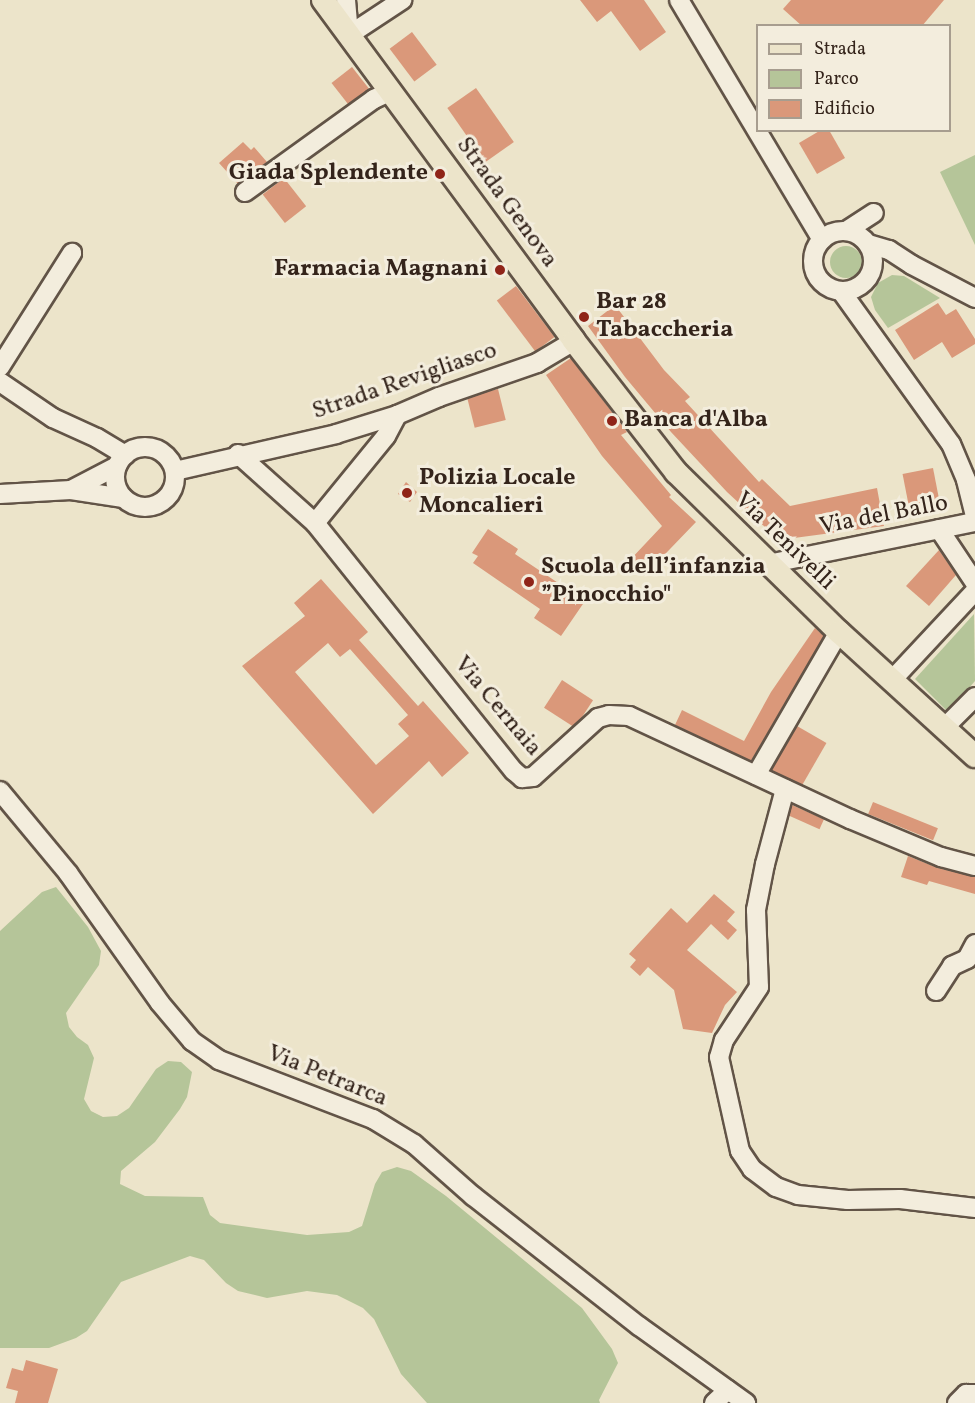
<!DOCTYPE html>
<html>
<head>
<meta charset="utf-8">
<style>
  body { margin:0 }
  #map { position:relative; width:975px; height:1403px; overflow:hidden; background:#ece4ca; font-family:Vollkorn,serif }
  div>[style] { position:absolute }
  .green>* { inset:0; background:#b5c599 }
  .round { border-radius:50% }
  .building>* { inset:0; background:#da987a; transform-origin:0 0 }
  .roads { filter:drop-shadow(2px 0 #625447) drop-shadow(-2px 0 #625447) drop-shadow(0 2px #625447) drop-shadow(0 -2px #625447) }
  .minor>* { height:18px; margin:-9px; padding:0 9px; transform-origin:9px; border-radius:9px; background:#f3eddd }
  .minor>.ring { margin:-9px; padding:0; box-sizing:content-box; background:none; border:18px solid #f3eddd; border-radius:50% }
  .major>* { height:22px; margin:-11px; padding:0 11px; transform-origin:11px; border-radius:11px; background:#ece4ca }
  .dots>* { width:16px; height:16px; translate:-50% -50%; box-sizing:border-box; border:3px solid #f3eddd; border-radius:50% }
  span { translate:-50% -50%; white-space:nowrap; text-align:center; line-height:1.15; -webkit-text-stroke:6px #f3eddd; paint-order:stroke }
  .poi-label { font-size:24px; color:#34241b; font-weight:700 }
  .right { translate:-100% -50%; text-align:right }
  .left { translate:0 -50%; text-align:left }
  .street-label { font-size:24px; color:#34241b }
  .legend { position:absolute; left:756px; top:24px; width:195px; height:108px; box-sizing:border-box; background:#f3eddd; border:2px solid #a79d8f; margin:0; padding:8px 10px; list-style:none; font-size:18px; color:#34241b }
  .legend li { display:flex; align-items:center; gap:12px; height:30px }
  .legend b { width:30px; border:2px solid #a79d8f }
</style>
</head>
<body>
<div id="map">
  <div class="green">
    <div style="clip-path:polygon(975px 155px,975px 245px,940px 172px)"></div>
    <div class="round" style="left:830px;top:246px;width:32px;height:32px"></div>
    <div style="clip-path:polygon(892px 275px,904px 276px,940px 298px,888px 328px,875px 310px,871px 297px,878px 283px)"></div>
    <div style="clip-path:polygon(974px 614px,975px 681px,948px 712px,915px 679px)"></div>
    <div style="clip-path:polygon(56px 887px,88px 927px,101px 951px,99px 965px,66px 1013px,69px 1027px,77px 1037px,88px 1045px,94px 1058px,84px 1099px,91px 1111px,103px 1117px,117px 1116px,129px 1108px,156px 1069px,168px 1061px,181px 1062px,192px 1072px,187px 1097px,180px 1109px,155px 1142px,121px 1171px,120px 1184px,145px 1196px,203px 1197px,210px 1215px,220px 1223px,307px 1235px,349px 1232px,362px 1226px,375px 1184px,382px 1172px,397px 1167px,411px 1171px,446px 1196px,582px 1308px,612px 1349px,618px 1363px,599px 1400px,600px 1403px,427px 1403px,401px 1374px,374px 1319px,363px 1308px,337px 1295px,307px 1291px,267px 1298px,238px 1291px,226px 1283px,204px 1260px,190px 1256px,121px 1282px,87px 1331px,76px 1338px,49px 1348px,0 1348px,0 931px,42px 892px)"></div>
  </div>
  <div class="building">
    <div style="clip-path:polygon(580px 0,644px 0,666px 32px,640px 51px,611px 11px,597px 22px)"></div>
    <div style="clip-path:polygon(791px 0,944px 0,922px 26px,802px 26px,783px 9px)"></div>
    <div style="left:412px;top:32px;width:41px;height:28px;rotate:53deg"></div>
    <div style="left:352px;top:67px;width:28px;height:26px;rotate:52deg"></div>
    <div style="left:476px;top:88px;width:66px;height:35px;rotate:55deg"></div>
    <div style="clip-path:polygon(821px 130px,829px 130px,845px 158px,817px 174px,799px 143px)"></div>
    <div style="clip-path:polygon(243px 142px,251px 150px,254px 147px,267px 162px,238px 184px,219px 163px)"></div>
    <div style="left:284px;top:178px;width:36px;height:27px;rotate:52deg"></div>
    <div style="left:516px;top:286px;width:64px;height:24px;rotate:53deg"></div>
    <div style="clip-path:polygon(938px 303px,946px 315px,956px 309px,975px 339px,975px 344px,952px 358px,942px 342px,914px 360px,895px 330px)"></div>
    <div style="clip-path:polygon(615px 305px,664px 370px,690px 397px,685px 401px,759px 482px,762px 479px,790px 506px,877px 488px,884px 526px,779px 540px,727px 492px,671px 432px,625px 377px,588px 326px)"></div>
    <div style="clip-path:polygon(571px 358px,627px 432px,621px 435px,671px 495px,669px 497px,696px 522px,644px 576px,629px 561px,662px 526px,602px 456px,546px 375px)"></div>
    <div style="left:498px;top:389px;width:32px;height:32px;rotate:76deg"></div>
    <div style="left:933px;top:468px;width:42px;height:31px;rotate:79deg"></div>
    <div style="clip-path:polygon(406px 482px,417px 492px,410px 502px,398px 494px)"></div>
    <div style="clip-path:polygon(488px 529px,518px 549px,515px 554px,585px 601px,561px 636px,534px 618px,540px 609px,473px 563px,478px 556px,472px 553px)"></div>
    <div style="clip-path:polygon(939px 550px,956px 575px,929px 606px,906px 586px)"></div>
    <div style="clip-path:polygon(evenodd,321px 579px,368px 632px,359px 640px,418px 706px,423px 701px,469px 753px,442px 777px,429px 761px,373px 814px,242px 666px,305px 616px,294px 603px,321px 579px,328px 643px,340px 657px,350px 649px,408px 715px,398px 724px,409px 736px,376px 765px,295px 672px,328px 643px)"></div>
    <div style="clip-path:polygon(815px 628px,824px 636px,751px 761px,675px 725px,682px 710px,744px 741px,771px 692px)"></div>
    <div style="left:562px;top:680px;width:37px;height:33px;rotate:33deg"></div>
    <div style="left:797px;top:726px;width:34px;height:51px;rotate:30deg"></div>
    <div style="left:873px;top:802px;width:70px;height:13px;rotate:22deg"></div>
    <div style="left:792px;top:805px;width:35px;height:11px;rotate:24deg"></div>
    <div style="clip-path:polygon(908px 856px,938px 868px,975px 877px,975px 894px,929px 881px,927px 885px,901px 877px)"></div>
    <div style="clip-path:polygon(714px 894px,735px 912px,727px 921px,737px 930px,728px 940px,711px 924px,687px 950px,737px 992px,725px 1005px,712px 1033px,683px 1029px,674px 990px,648px 967px,640px 976px,630px 967px,636px 960px,629px 954px,671px 908px,687px 923px)"></div>
    <div style="clip-path:polygon(26px 1360px,58px 1369px,48px 1403px,15px 1403px,18px 1391px,6px 1388px,12px 1368px,23px 1371px)"></div>
  </div>
  <div class="roads">
    <div class="minor">
      <div style="left:346px;top:0;width:35px;rotate:85deg"></div>
      <div style="left:349px;top:35px;width:64px;rotate:-33.4deg"></div>
      <div style="left:679px;top:0;width:279px;rotate:59.2deg"></div>
      <div style="left:245px;top:192px;width:159px;rotate:-35.8deg"></div>
      <div style="left:374px;top:99px;width:19px;rotate:-25deg"></div>
      <div style="left:846px;top:231px;width:33px;rotate:-33deg"></div>
      <div class="ring" style="left:813px;top:231px;width:42px;height:42px"></div>
      <div style="left:868px;top:244px;width:22px;rotate:16deg"></div>
      <div style="left:889px;top:250px;width:27px;rotate:33deg"></div>
      <div style="left:912px;top:265px;width:71px;rotate:27.6deg"></div>
      <div style="left:841px;top:291px;width:188px;rotate:54.3deg"></div>
      <div style="left:951px;top:444px;width:39px;rotate:67deg"></div>
      <div style="left:966px;top:480px;width:38px;rotate:76deg"></div>
      <div style="left:0;top:367px;width:135px;rotate:-57.7deg"></div>
      <div style="left:0;top:382px;width:64px;rotate:34.2deg"></div>
      <div style="left:53px;top:418px;width:48px;rotate:24.4deg"></div>
      <div style="left:97px;top:438px;width:33px;rotate:31deg"></div>
      <div class="ring" style="left:115px;top:447px;width:42px;height:42px"></div>
      <div style="left:238px;top:454px;width:103px;rotate:41.9deg"></div>
      <div style="left:315px;top:523px;width:318px;rotate:51.3deg"></div>
      <div style="left:514px;top:771px;width:11px;rotate:41deg"></div>
      <div style="left:522px;top:778px;width:11px;rotate:-5deg"></div>
      <div style="left:533px;top:777px;width:88px;rotate:-42.2deg"></div>
      <div style="left:598px;top:718px;width:11px;rotate:-15deg"></div>
      <div style="left:609px;top:715px;width:20px;rotate:3deg"></div>
      <div style="left:629px;top:716px;width:244px;rotate:25deg"></div>
      <div style="left:850px;top:819px;width:99px;rotate:22.7deg"></div>
      <div style="left:941px;top:857px;width:35px;rotate:15deg"></div>
      <div style="left:175px;top:471px;width:165px;rotate:-12.9deg"></div>
      <div style="left:336px;top:434px;width:64px;rotate:-17.3deg"></div>
      <div style="left:397px;top:415px;width:46px;rotate:-23.2deg"></div>
      <div style="left:439px;top:397px;width:104px;rotate:-19.1deg"></div>
      <div style="left:537px;top:363px;width:43px;rotate:-30.7deg"></div>
      <div style="left:71px;top:490px;width:52px;rotate:-27.6deg"></div>
      <div style="left:0;top:494px;width:71px;rotate:-3.2deg"></div>
      <div style="left:71px;top:490px;width:53px;rotate:8.7deg"></div>
      <div style="left:315px;top:523px;width:112px;rotate:-50.8deg"></div>
      <div style="left:386px;top:436px;width:24px;rotate:-62deg"></div>
      <div style="left:939px;top:529px;width:65px;rotate:56.3deg"></div>
      <div style="left:768px;top:564px;width:211px;rotate:-11.5deg"></div>
      <div style="left:892px;top:680px;width:122px;rotate:-47deg"></div>
      <div style="left:944px;top:728px;width:44px;rotate:-45deg"></div>
      <div style="left:756px;top:775px;width:165px;rotate:-59.9deg"></div>
      <div style="left:785px;top:789px;width:78px;rotate:104.9deg"></div>
      <div style="left:765px;top:864px;width:47px;rotate:101.1deg"></div>
      <div style="left:756px;top:910px;width:77px;rotate:87.8deg"></div>
      <div style="left:759px;top:987px;width:64px;rotate:123.4deg"></div>
      <div style="left:724px;top:1040px;width:18px;rotate:106deg"></div>
      <div style="left:719px;top:1057px;width:96px;rotate:77.4deg"></div>
      <div style="left:740px;top:1151px;width:22px;rotate:56deg"></div>
      <div style="left:752px;top:1169px;width:30px;rotate:37deg"></div>
      <div style="left:776px;top:1187px;width:23px;rotate:20deg"></div>
      <div style="left:798px;top:1195px;width:50px;rotate:5.7deg"></div>
      <div style="left:848px;top:1200px;width:52px;rotate:-1.1deg"></div>
      <div style="left:900px;top:1199px;width:76px;rotate:6.8deg"></div>
      <div style="left:0;top:791px;width:107px;rotate:50.3deg"></div>
      <div style="left:68px;top:873px;width:159px;rotate:54.7deg"></div>
      <div style="left:160px;top:1003px;width:50px;rotate:49.9deg"></div>
      <div style="left:192px;top:1041px;width:33px;rotate:35deg"></div>
      <div style="left:219px;top:1060px;width:165px;rotate:21deg"></div>
      <div style="left:373px;top:1119px;width:48px;rotate:31.4deg"></div>
      <div style="left:414px;top:1144px;width:79px;rotate:41.4deg"></div>
      <div style="left:473px;top:1196px;width:211px;rotate:38.1deg"></div>
      <div style="left:639px;top:1326px;width:132px;rotate:35.7deg"></div>
      <div style="left:936px;top:991px;width:30px;rotate:-57deg"></div>
      <div style="left:952px;top:966px;width:17px;rotate:-25deg"></div>
      <div style="left:967px;top:959px;width:17px;rotate:-62deg"></div>
      <div style="left:714px;top:1403px;width:19px;rotate:-43deg"></div>
      <div style="left:957px;top:1403px;width:13px;rotate:-45deg"></div>
      <div style="left:966px;top:1394px;width:9px"></div>
    </div>
    <div class="major">
      <div style="left:323px;top:0;width:423px;rotate:53.6deg"></div>
      <div style="left:574px;top:341px;width:166px;rotate:52.1deg"></div>
      <div style="left:676px;top:472px;width:228px;rotate:44.5deg"></div>
      <div style="left:839px;top:632px;width:184px;rotate:42.4deg"></div>
    </div>
  </div>
  <div class="dots">
    <div style="left:440px;top:174px;background:#8f2418"></div>
    <div style="left:500px;top:270px;background:#8f2418"></div>
    <div style="left:584px;top:317px;background:#8f2418"></div>
    <div style="left:612px;top:421px;background:#8f2418"></div>
    <div style="left:407px;top:493px;background:#8f2418"></div>
    <div style="left:529px;top:582px;background:#8f2418"></div>
  </div>
  <div class="poi-label">
    <span class="right" style="left:428px;top:174px">Giada Splendente</span>
    <span class="right" style="left:488px;top:270px">Farmacia Magnani</span>
    <span class="left" style="left:596px;top:317px">Bar 28<br>Tabaccheria</span>
    <span class="left" style="left:624px;top:421px">Banca d'Alba</span>
    <span class="left" style="left:419px;top:493px">Polizia Locale<br>Moncalieri</span>
    <span class="left" style="left:541px;top:582px">Scuola dell’infanzia<br>”Pinocchio"</span>
  </div>
  <div class="street-label">
    <span style="left:506px;top:203px;rotate:54deg">Strada Genova</span>
    <span style="left:405px;top:382px;rotate:-19deg">Strada Revigliasco</span>
    <span style="left:884px;top:516px;rotate:-11deg">Via del Ballo</span>
    <span style="left:784px;top:542px;rotate:44deg">Via Tenivelli</span>
    <span style="left:497px;top:707px;rotate:50deg">Via Cernaia</span>
    <span style="left:327px;top:1077px;rotate:22deg">Via Petrarca</span>
  </div>
  <ul class="legend">
  <li><b style="height:8px;background:#ece4ca"></b>Strada</li>
  <li><b style="height:16px;background:#b5c599"></b>Parco</li>
  <li><b style="height:16px;background:#da987a"></b>Edificio</li>
  </ul>
</div>
</body>
</html>
